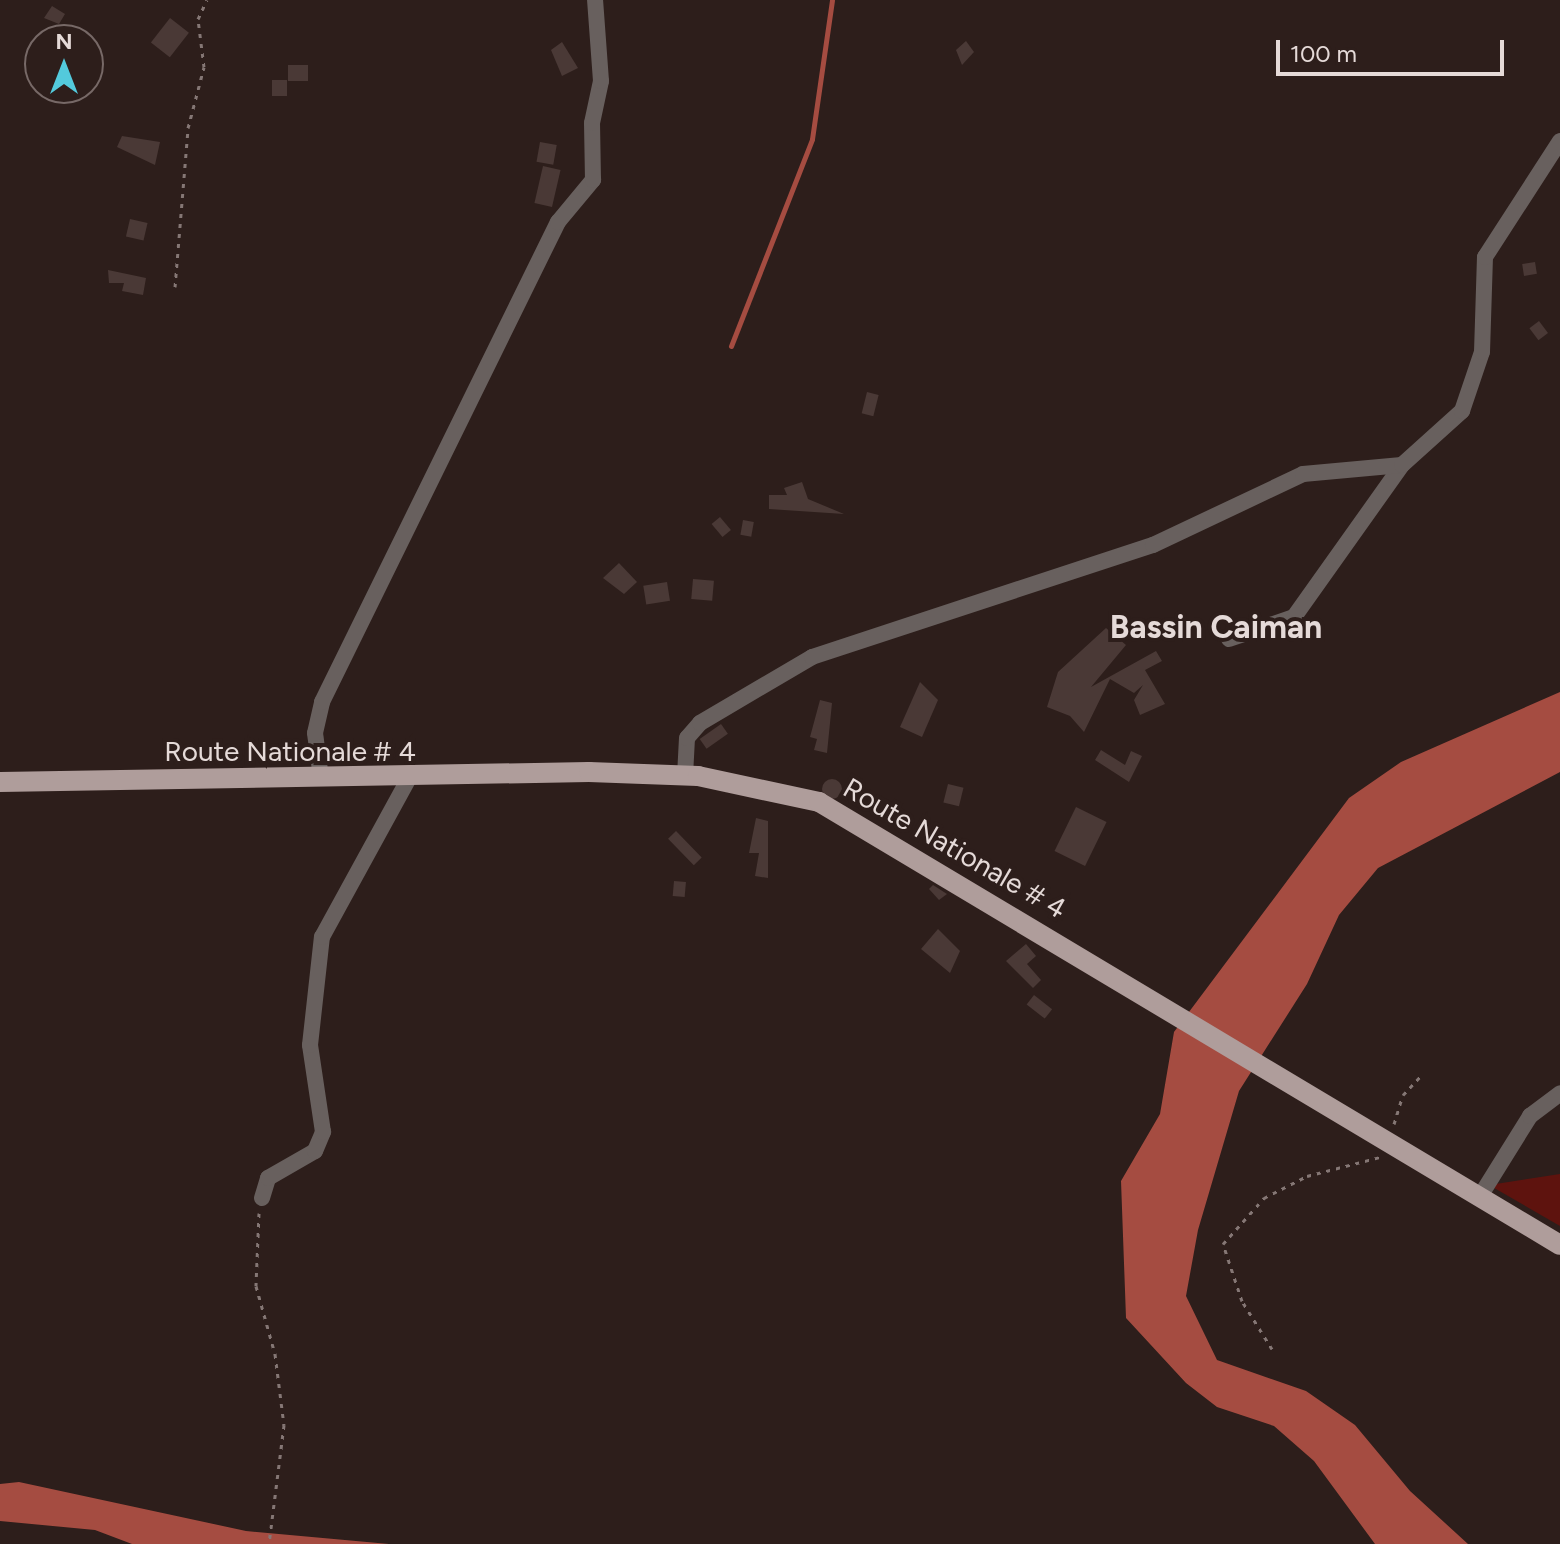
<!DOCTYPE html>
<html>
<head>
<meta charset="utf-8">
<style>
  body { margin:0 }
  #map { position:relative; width:1560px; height:1544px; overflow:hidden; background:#2d1e1b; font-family:Figtree,sans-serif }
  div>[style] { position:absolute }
  .green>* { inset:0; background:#5e130e }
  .water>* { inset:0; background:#a54c41 }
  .stream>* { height:5px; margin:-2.5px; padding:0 2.5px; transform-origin:2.5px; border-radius:2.5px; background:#a54c41 }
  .building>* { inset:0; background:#4a3936; transform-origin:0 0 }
  .round { border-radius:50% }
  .path>* { height:3px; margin-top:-1.5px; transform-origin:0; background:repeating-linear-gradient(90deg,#857775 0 4px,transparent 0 10px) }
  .minor>* { height:16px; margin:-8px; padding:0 8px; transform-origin:8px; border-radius:8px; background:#68605e }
  .primary>* { height:20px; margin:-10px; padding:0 10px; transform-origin:10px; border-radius:10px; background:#af9d9b }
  span { translate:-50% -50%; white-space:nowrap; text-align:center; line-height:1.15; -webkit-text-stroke:8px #2d1e1b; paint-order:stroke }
  .street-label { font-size:28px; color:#e5dad8 }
  .quarter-label { font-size:32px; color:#e5dad8; font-weight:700 }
  .north { position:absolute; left:24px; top:24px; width:80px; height:80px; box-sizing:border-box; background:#2d1e1b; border:2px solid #776967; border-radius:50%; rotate:0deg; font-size:22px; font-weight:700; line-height:32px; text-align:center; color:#e5dad8 }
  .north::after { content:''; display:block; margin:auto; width:28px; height:36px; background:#53cadc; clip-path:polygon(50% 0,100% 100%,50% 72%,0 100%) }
  .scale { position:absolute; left:1276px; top:40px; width:228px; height:36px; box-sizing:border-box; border:4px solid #e5dad8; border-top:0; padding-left:10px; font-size:24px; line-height:28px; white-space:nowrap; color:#e5dad8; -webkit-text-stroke:6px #2d1e1b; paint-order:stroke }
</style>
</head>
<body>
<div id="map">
  <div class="green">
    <div style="clip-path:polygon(1560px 1174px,1560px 1226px,1489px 1185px)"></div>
  </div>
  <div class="water">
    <div style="clip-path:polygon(1560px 692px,1560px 772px,1378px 868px,1339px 915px,1307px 984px,1239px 1091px,1198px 1230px,1186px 1296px,1217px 1360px,1306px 1391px,1355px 1425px,1410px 1491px,1468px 1544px,1375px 1544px,1314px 1461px,1274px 1426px,1217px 1407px,1186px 1383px,1126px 1318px,1121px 1181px,1160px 1114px,1174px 1032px,1349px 798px,1401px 762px)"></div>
    <div style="clip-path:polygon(19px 1482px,246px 1531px,389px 1544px,132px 1544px,95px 1530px,0 1521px,0 1484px)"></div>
  </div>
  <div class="stream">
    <div style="left:731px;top:346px;width:222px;rotate:-68.6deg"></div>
    <div style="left:812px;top:139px;width:140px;rotate:-81.8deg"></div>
  </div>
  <div class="building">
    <div style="clip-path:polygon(52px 6px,65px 14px,59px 24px,44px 18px)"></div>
    <div style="left:170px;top:18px;width:24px;height:31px;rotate:38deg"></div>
    <div style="clip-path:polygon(966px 41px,974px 52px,962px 65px,956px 50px)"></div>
    <div style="clip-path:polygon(562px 42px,578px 68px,562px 76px,551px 50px)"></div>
    <div style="left:308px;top:65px;width:16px;height:20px;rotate:90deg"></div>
    <div style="left:272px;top:80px;width:15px;height:16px"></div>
    <div style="clip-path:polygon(122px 136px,160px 142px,155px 165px,117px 147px)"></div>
    <div style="left:540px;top:142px;width:17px;height:20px;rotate:10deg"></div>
    <div style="left:543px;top:166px;width:18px;height:38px;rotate:13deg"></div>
    <div style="left:130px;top:219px;width:18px;height:18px;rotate:13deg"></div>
    <div style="left:1535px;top:262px;width:12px;height:13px;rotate:81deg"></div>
    <div style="clip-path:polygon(108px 270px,146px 278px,143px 295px,122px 291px,124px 283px,109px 283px)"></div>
    <div style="left:1539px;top:321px;width:15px;height:12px;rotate:53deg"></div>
    <div style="left:867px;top:392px;width:12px;height:22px;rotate:14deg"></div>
    <div style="clip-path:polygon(802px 482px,808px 499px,844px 514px,769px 509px,769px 495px,787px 495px,784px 488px)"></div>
    <div style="left:720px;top:517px;width:17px;height:11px;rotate:50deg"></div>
    <div style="left:743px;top:520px;width:11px;height:15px;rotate:10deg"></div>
    <div style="clip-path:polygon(619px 563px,637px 582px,624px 594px,603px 578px)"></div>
    <div style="left:693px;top:579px;width:21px;height:20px;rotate:5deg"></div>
    <div style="left:667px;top:582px;width:19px;height:24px;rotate:81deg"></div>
    <div style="clip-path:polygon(1106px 628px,1126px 645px,1091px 687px,1156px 651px,1162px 661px,1145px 670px,1165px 704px,1140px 715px,1134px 700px,1143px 685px,1134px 693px,1110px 679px,1084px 732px,1070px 716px,1047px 707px,1058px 672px)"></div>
    <div style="clip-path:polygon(920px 682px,938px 700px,922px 737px,900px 727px)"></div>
    <div style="clip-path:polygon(820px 700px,832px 703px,827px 753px,814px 750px,817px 739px,810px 737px)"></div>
    <div style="left:721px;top:724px;width:12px;height:26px;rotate:55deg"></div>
    <div style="clip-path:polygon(1101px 750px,1125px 765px,1131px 751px,1142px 756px,1129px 782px,1095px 760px)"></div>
    <div class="round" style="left:822px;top:779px;width:20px;height:20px"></div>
    <div style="left:948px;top:784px;width:16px;height:19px;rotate:14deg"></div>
    <div style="left:1076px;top:807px;width:34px;height:49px;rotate:26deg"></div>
    <div style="clip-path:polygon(756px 818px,768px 821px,768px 878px,755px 876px,759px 853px,749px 853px)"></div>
    <div style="left:676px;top:831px;width:37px;height:11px;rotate:46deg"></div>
    <div style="left:674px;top:881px;width:12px;height:15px;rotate:5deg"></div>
    <div style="clip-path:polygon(933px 885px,947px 894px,939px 900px,929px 889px)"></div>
    <div style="clip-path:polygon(938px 929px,960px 951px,950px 973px,921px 949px)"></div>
    <div style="clip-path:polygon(1026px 944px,1036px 956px,1027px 964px,1041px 980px,1033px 988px,1006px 961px)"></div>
    <div style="left:1034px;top:995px;width:23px;height:12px;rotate:38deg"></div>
  </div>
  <div class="path">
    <div style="left:175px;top:287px;width:160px;rotate:-85.3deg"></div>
    <div style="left:188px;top:128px;width:63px;rotate:-75.3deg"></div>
    <div style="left:204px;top:67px;width:48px;rotate:-97.1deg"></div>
    <div style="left:198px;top:19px;width:21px;rotate:-65deg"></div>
    <div style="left:1394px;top:1124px;width:30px;rotate:-73deg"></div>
    <div style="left:1403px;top:1095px;width:25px;rotate:-47deg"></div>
    <div style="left:259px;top:1213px;width:73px;rotate:92.4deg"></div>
    <div style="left:256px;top:1286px;width:71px;rotate:74.4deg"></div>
    <div style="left:275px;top:1354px;width:72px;rotate:82.8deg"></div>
    <div style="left:284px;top:1425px;width:120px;rotate:97.2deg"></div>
    <div style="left:1272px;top:1349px;width:57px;rotate:-122deg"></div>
    <div style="left:1242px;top:1301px;width:60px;rotate:-108.4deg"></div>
    <div style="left:1223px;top:1244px;width:62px;rotate:-48.3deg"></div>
    <div style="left:1264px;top:1198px;width:48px;rotate:-27.1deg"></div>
    <div style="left:1307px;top:1176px;width:75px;rotate:-14.6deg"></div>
  </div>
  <div class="minor">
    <div style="left:1229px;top:639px;width:69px;rotate:-18.7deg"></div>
    <div style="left:1294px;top:617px;width:186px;rotate:-54.6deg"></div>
    <div style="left:685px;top:776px;width:38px;rotate:-87deg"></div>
    <div style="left:687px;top:738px;width:20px;rotate:-49deg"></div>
    <div style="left:700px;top:723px;width:130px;rotate:-30.5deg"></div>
    <div style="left:812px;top:657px;width:359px;rotate:-18.2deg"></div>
    <div style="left:1153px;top:545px;width:166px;rotate:-25.3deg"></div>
    <div style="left:1303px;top:474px;width:99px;rotate:-5.2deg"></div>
    <div style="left:1402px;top:465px;width:81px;rotate:-42deg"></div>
    <div style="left:1462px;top:411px;width:62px;rotate:-71.3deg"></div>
    <div style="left:1482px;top:352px;width:95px;rotate:-88.2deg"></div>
    <div style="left:1485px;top:257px;width:138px;rotate:-57.1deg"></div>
    <div style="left:321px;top:778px;width:45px;rotate:-97.6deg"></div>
    <div style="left:315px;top:733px;width:32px;rotate:-77deg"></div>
    <div style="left:322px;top:702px;width:535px;rotate:-63.82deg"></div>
    <div style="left:558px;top:222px;width:55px;rotate:-50.2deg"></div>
    <div style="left:593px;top:180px;width:57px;rotate:-91deg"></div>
    <div style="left:592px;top:123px;width:43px;rotate:-77.9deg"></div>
    <div style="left:601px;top:81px;width:81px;rotate:-94.2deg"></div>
    <div style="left:262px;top:1198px;width:21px;rotate:-73deg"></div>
    <div style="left:268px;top:1178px;width:54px;rotate:-29.9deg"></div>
    <div style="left:315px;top:1151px;width:21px;rotate:-67deg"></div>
    <div style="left:323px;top:1132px;width:88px;rotate:-98.5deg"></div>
    <div style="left:310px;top:1045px;width:109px;rotate:-83.7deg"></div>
    <div style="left:322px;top:937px;width:181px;rotate:-61.3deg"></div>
    <div style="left:1479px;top:1198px;width:97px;rotate:-58.1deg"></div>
    <div style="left:1530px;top:1116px;width:38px;rotate:-37deg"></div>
  </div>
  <div class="primary">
    <div style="left:0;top:782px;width:589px;rotate:-0.97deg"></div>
    <div style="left:589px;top:772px;width:109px;rotate:2.1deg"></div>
    <div style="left:698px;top:776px;width:124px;rotate:12.1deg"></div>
    <div style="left:819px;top:802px;width:863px;rotate:30.87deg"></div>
  </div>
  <div class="street-label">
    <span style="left:290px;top:751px">Route Nationale # 4</span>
    <span style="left:955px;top:848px;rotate:30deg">Route Nationale # 4</span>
  </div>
  <div class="quarter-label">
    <span style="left:1216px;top:627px">Bassin Caiman</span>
  </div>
  <div class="north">N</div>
  <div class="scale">100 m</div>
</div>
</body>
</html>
